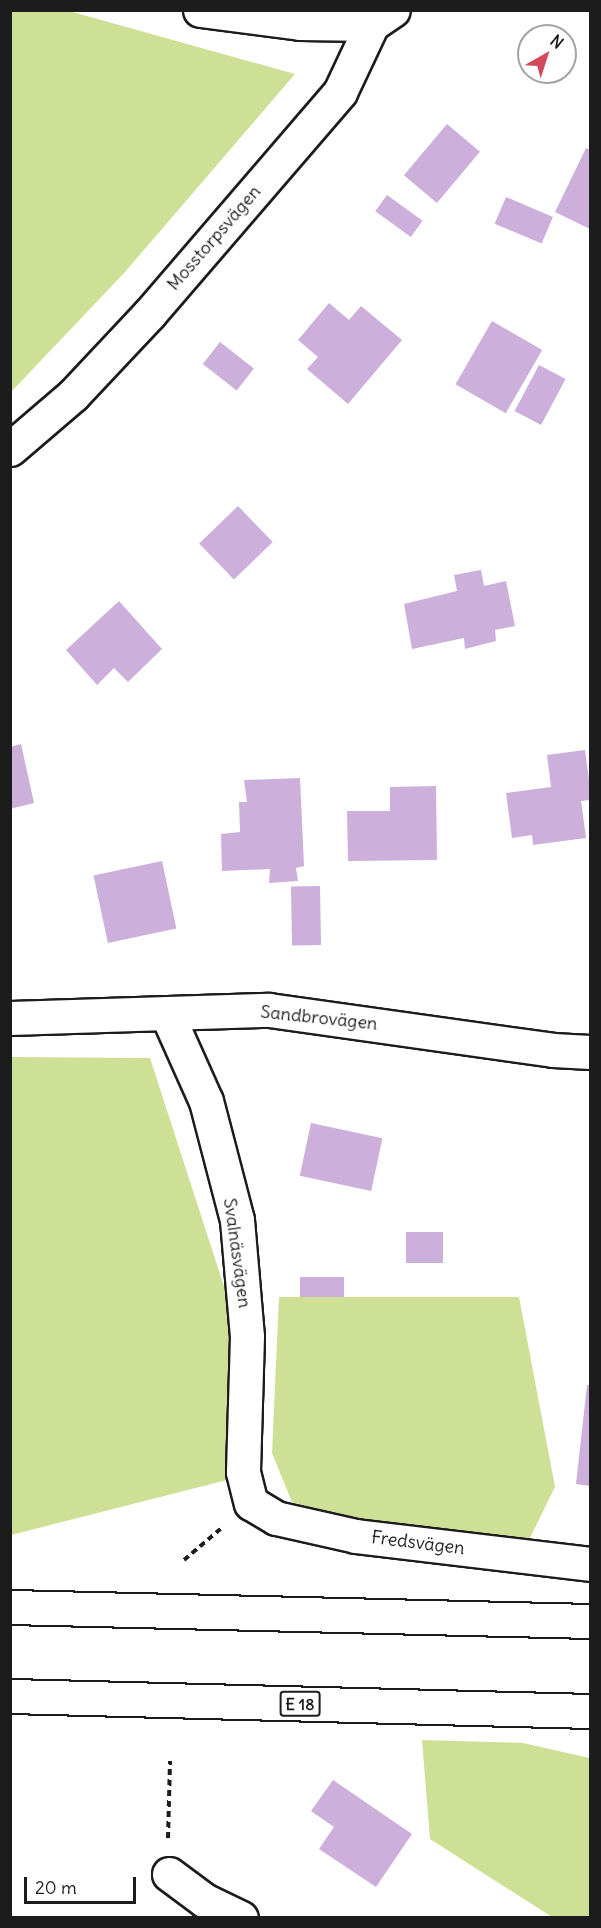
<!DOCTYPE html>
<html>
<head>
<meta charset="utf-8">
<style>
  body { margin:0 }
  #map { position:relative; width:601px; height:1928px; overflow:hidden; background:#fff; font-family:Delius,sans-serif }
  div>[style] { position:absolute }
  .green>* { inset:0; background:#cde095 }
  .building>* { inset:0; background:#ccafdb; transform-origin:0 0 }
  .path>* { height:4px; margin-top:-2px; transform-origin:0; background:repeating-linear-gradient(90deg,#1c1c1c 0 6px,transparent 0 10.5px) }
  .roads { filter:drop-shadow(2px 0 #1c1c1c) drop-shadow(-2px 0 #1c1c1c) drop-shadow(0 2px #1c1c1c) drop-shadow(0 -2px #1c1c1c) }
  .minor>* { height:33px; margin:-16.5px; padding:0 16.5px; transform-origin:16.5px; border-radius:16.5px; background:#fff }
  .motorway>* { height:33px; margin:-16.5px; padding:0 16.5px; transform-origin:16.5px; border-radius:16.5px; background:#fff }
  span { translate:-50% -50%; white-space:nowrap; text-align:center; line-height:1.15; -webkit-text-stroke:6px #fff; paint-order:stroke }
  .shield-label span { padding:2px 4px; background:#fff; border:2px solid; border-radius:4px; -webkit-text-stroke-width:0 }
  .shield-label { font-size:16px; color:#1c1c1c; font-weight:700 }
  .street-label { font-size:18px; color:#1c1c1c }
  .frame { position:absolute; inset:0; border:12px solid #1c1c1c; pointer-events:none }
  .north { position:absolute; left:517px; top:24px; width:60px; height:60px; box-sizing:border-box; background:#fff; border:2px solid #a4a4a4; border-radius:50%; rotate:39deg; font-size:16px; font-weight:700; line-height:24px; text-align:center; color:#1c1c1c }
  .north::after { content:''; display:block; margin:auto; width:21px; height:27px; background:#d1495b; clip-path:polygon(50% 0,100% 100%,50% 72%,0 100%) }
  .scale { position:absolute; left:24px; top:1877px; width:112px; height:27px; box-sizing:border-box; border:3px solid #1c1c1c; border-top:0; padding-left:8px; font-size:18px; line-height:21px; white-space:nowrap; color:#1c1c1c; -webkit-text-stroke:4px #fff; paint-order:stroke }
</style>
</head>
<body>
<div id="map">
  <div class="green">
    <div style="clip-path:polygon(11px 10px,69px 11px,295px 74px,125px 272px,11px 392px)"></div>
    <div style="clip-path:polygon(11px 1057px,150px 1058px,229px 1302px,231px 1479px,11px 1535px)"></div>
    <div style="clip-path:polygon(279px 1297px,519px 1297px,555px 1487px,524px 1550px,445px 1544px,292px 1502px,272px 1453px)"></div>
    <div style="clip-path:polygon(422px 1740px,523px 1743px,590px 1758px,590px 1917px,552px 1917px,430px 1839px)"></div>
  </div>
  <div class="building">
    <div style="left:447px;top:124px;width:43px;height:67px;rotate:40deg"></div>
    <div style="clip-path:polygon(586px 148px,590px 150px,590px 229px,555px 212px)"></div>
    <div style="left:387px;top:195px;width:44px;height:20px;rotate:36deg"></div>
    <div style="left:506px;top:197px;width:51px;height:29px;rotate:23deg"></div>
    <div style="clip-path:polygon(329px 303px,349px 320px,361px 306px,402px 340px,348px 404px,307px 369px,318px 357px,298px 340px)"></div>
    <div style="left:492px;top:321px;width:58px;height:73px;rotate:30deg"></div>
    <div style="left:220px;top:342px;width:43px;height:28px;rotate:38deg"></div>
    <div style="left:539px;top:365px;width:30px;height:52px;rotate:28deg"></div>
    <div style="left:238px;top:506px;width:50px;height:54px;rotate:46deg"></div>
    <div style="clip-path:polygon(481px 570px,484px 586px,506px 581px,515px 626px,495px 630px,496px 641px,465px 649px,464px 638px,412px 649px,404px 604px,457px 591px,454px 575px)"></div>
    <div style="clip-path:polygon(119px 601px,162px 649px,128px 682px,114px 668px,97px 685px,66px 650px)"></div>
    <div style="clip-path:polygon(21px 744px,34px 803px,10px 809px,10px 747px)"></div>
    <div style="clip-path:polygon(585px 750px,590px 787px,590px 800px,581px 801px,586px 838px,533px 845px,532px 835px,512px 838px,506px 793px,551px 787px,547px 755px)"></div>
    <div style="clip-path:polygon(300px 778px,304px 866px,296px 868px,298px 881px,269px 883px,270px 869px,222px 871px,221px 834px,240px 832px,239px 802px,247px 802px,244px 780px)"></div>
    <div style="clip-path:polygon(436px 786px,437px 860px,348px 861px,347px 811px,390px 811px,390px 787px)"></div>
    <div style="left:162px;top:861px;width:69px;height:70px;rotate:78deg"></div>
    <div style="left:320px;top:886px;width:59px;height:29px;rotate:89deg"></div>
    <div style="left:311px;top:1123px;width:73px;height:54px;rotate:12deg"></div>
    <div style="left:406px;top:1232px;width:37px;height:31px"></div>
    <div style="left:300px;top:1277px;width:44px;height:20px"></div>
    <div style="clip-path:polygon(587px 1385px,590px 1385px,590px 1486px,576px 1484px)"></div>
    <div style="clip-path:polygon(333px 1780px,412px 1834px,376px 1887px,319px 1849px,334px 1827px,311px 1811px)"></div>
  </div>
  <div class="path">
    <div style="left:184px;top:1560px;width:52px;rotate:-40.4deg"></div>
    <div style="left:168px;top:1838px;width:77px;rotate:-88.5deg"></div>
  </div>
  <div class="roads">
    <div class="minor">
      <div style="left:200px;top:10px;width:101px;rotate:7.4deg"></div>
      <div style="left:300px;top:23px;width:72px;rotate:0.8deg"></div>
      <div style="left:10px;top:449px;width:83px;rotate:-40.6deg"></div>
      <div style="left:73px;top:395px;width:112px;rotate:-46.8deg"></div>
      <div style="left:150px;top:313px;width:291px;rotate:-49.3deg"></div>
      <div style="left:340px;top:92px;width:75px;rotate:-64.8deg"></div>
      <div style="left:372px;top:24px;width:25px;rotate:-34deg"></div>
      <div style="left:167px;top:1014px;width:95px;rotate:65.9deg"></div>
      <div style="left:206px;top:1101px;width:123px;rotate:75.4deg"></div>
      <div style="left:237px;top:1220px;width:116px;rotate:85.1deg"></div>
      <div style="left:247px;top:1336px;width:136px;rotate:91.7deg"></div>
      <div style="left:243px;top:1472px;width:32px;rotate:76deg"></div>
      <div style="left:251px;top:1503px;width:29px;rotate:31deg"></div>
      <div style="left:276px;top:1518px;width:82px;rotate:12.7deg"></div>
      <div style="left:356px;top:1536px;width:236px;rotate:6.8deg"></div>
      <div style="left:10px;top:1018px;width:259px;rotate:-1.8deg"></div>
      <div style="left:269px;top:1010px;width:287px;rotate:8deg"></div>
      <div style="left:553px;top:1050px;width:37px;rotate:3deg"></div>
      <div style="left:169px;top:1874px;width:44px;rotate:36.6deg"></div>
      <div style="left:204px;top:1900px;width:41px;rotate:25.9deg"></div>
    </div>
    <div class="motorway">
      <div style="left:10px;top:1607px;width:580px;rotate:1.38deg"></div>
      <div style="left:10px;top:1696px;width:580px;rotate:1.48deg"></div>
    </div>
  </div>
  <div class="shield-label">
    <span style="left:300px;top:1704px">E 18</span>
  </div>
  <div class="street-label">
    <span style="left:214px;top:238px;rotate:-49deg">Mosstorpsvägen</span>
    <span style="left:319px;top:1018px;rotate:6deg">Sandbrovägen</span>
    <span style="left:237px;top:1253px;rotate:82deg">Svalnäsvägen</span>
    <span style="left:418px;top:1543px;rotate:7deg">Fredsvägen</span>
  </div>
  <div class="frame"></div>
  <div class="north">N</div>
  <div class="scale">20 m</div>
</div>
</body>
</html>
